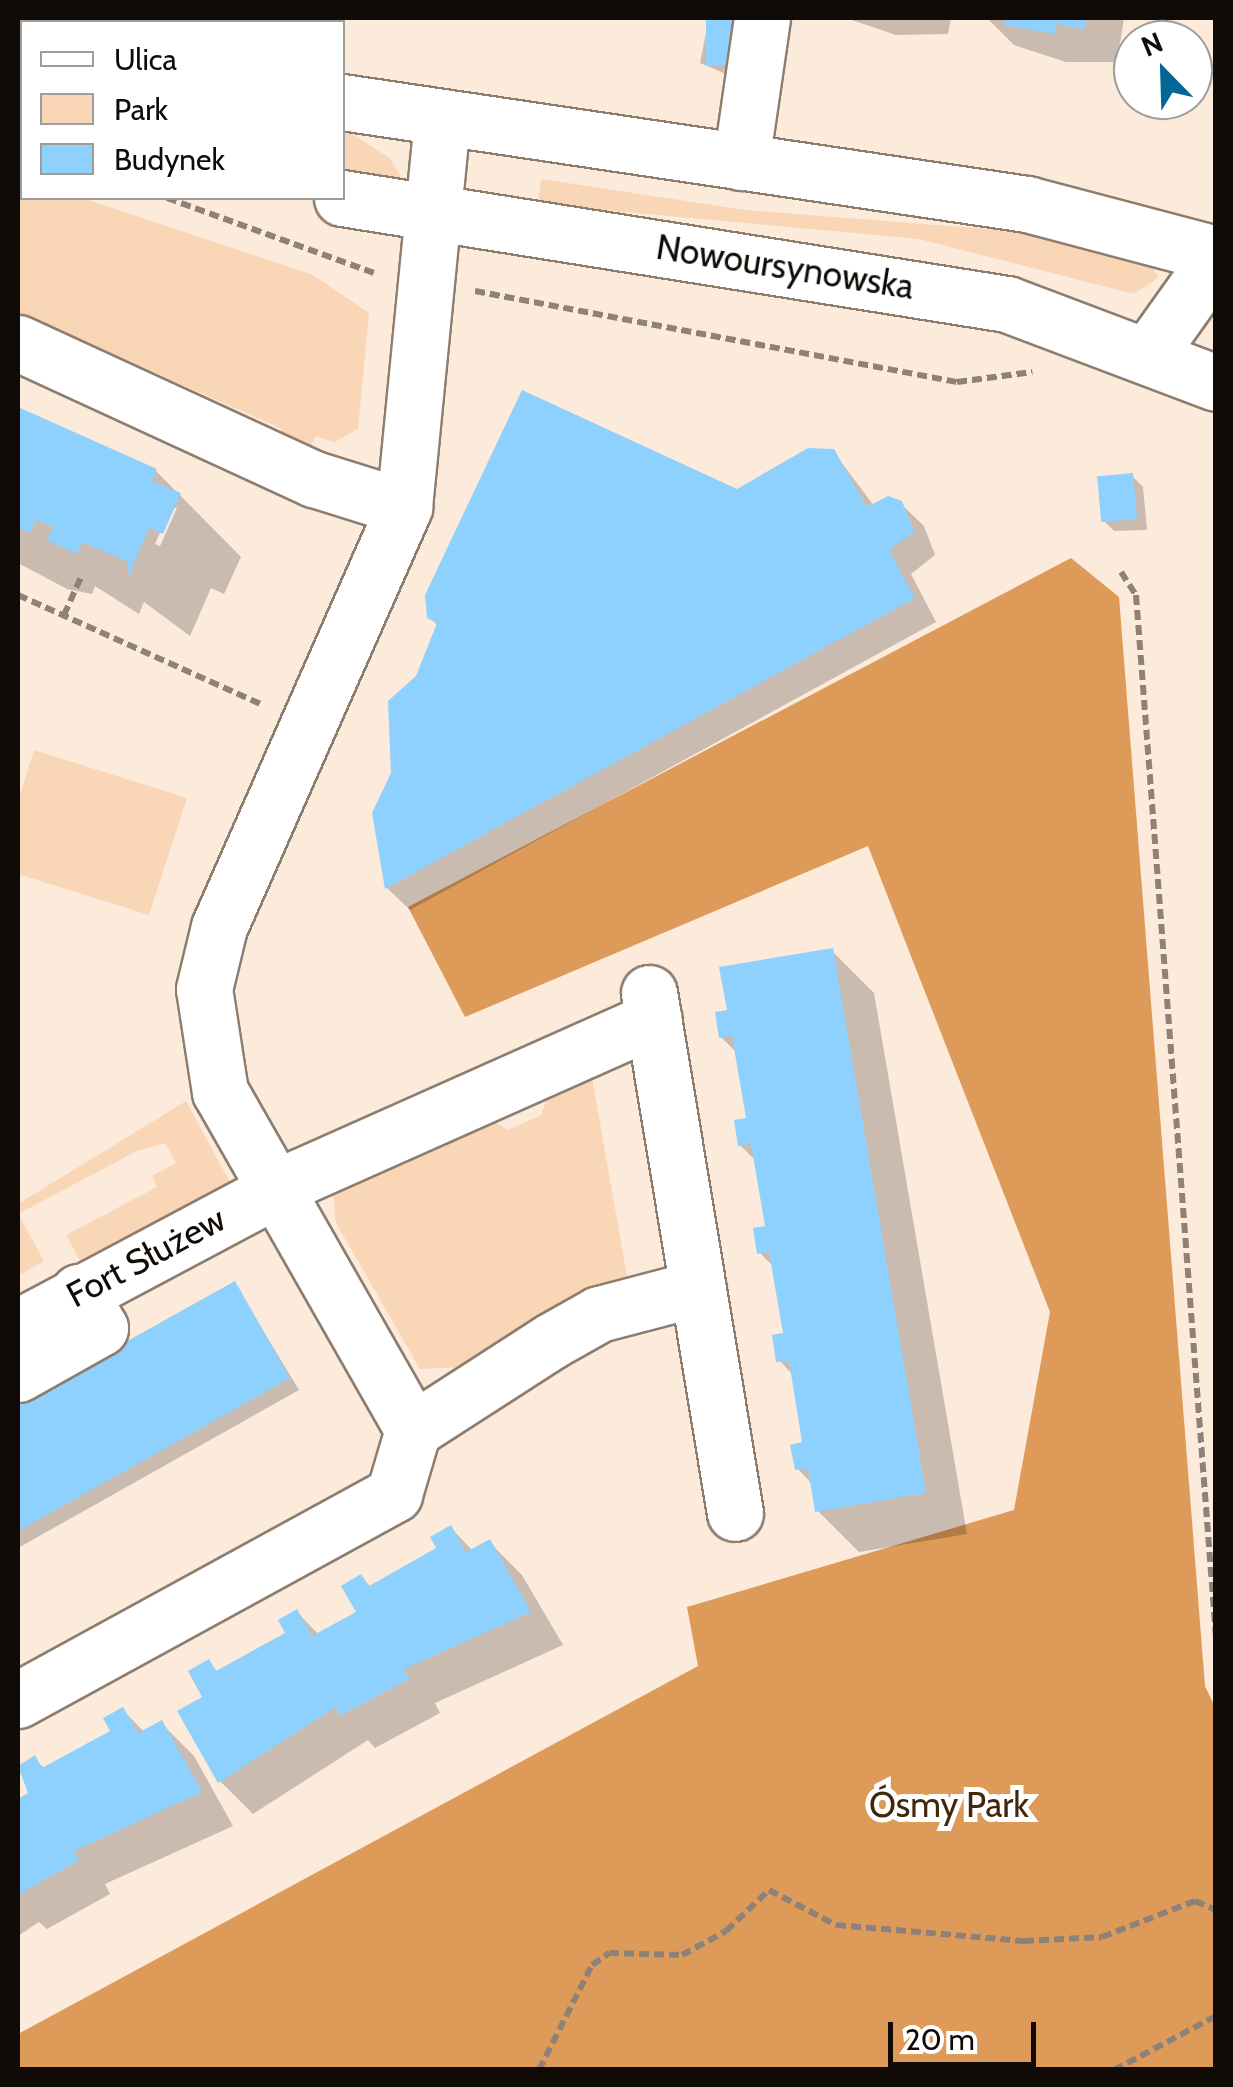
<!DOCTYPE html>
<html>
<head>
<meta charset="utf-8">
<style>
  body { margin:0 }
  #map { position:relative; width:1233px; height:2087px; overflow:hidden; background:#fceadb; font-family:Cabin,sans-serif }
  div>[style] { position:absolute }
  .green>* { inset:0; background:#f9d6b6 }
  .forest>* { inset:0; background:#dd9a58 }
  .shadow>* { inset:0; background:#0003 }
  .building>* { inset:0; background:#8ed1fe; transform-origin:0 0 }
  .path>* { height:6px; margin-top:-3px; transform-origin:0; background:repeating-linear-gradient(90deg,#8e8278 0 10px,transparent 0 15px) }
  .roads { filter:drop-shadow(2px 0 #8d7d6f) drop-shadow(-2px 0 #8d7d6f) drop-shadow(0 2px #8d7d6f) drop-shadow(0 -2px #8d7d6f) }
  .minor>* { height:55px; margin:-27.5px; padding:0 27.5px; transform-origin:27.5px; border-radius:27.5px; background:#fff }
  span { translate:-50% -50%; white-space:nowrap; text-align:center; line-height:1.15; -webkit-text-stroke:10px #fff; paint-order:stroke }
  .street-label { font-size:35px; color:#100b06 }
  .park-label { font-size:35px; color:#43270a }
  .frame { position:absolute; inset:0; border:20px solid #100b06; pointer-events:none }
  .legend { position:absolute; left:20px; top:20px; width:325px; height:180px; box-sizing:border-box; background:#fff; border:2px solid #9f9d9b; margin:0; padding:12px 18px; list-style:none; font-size:30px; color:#100b06 }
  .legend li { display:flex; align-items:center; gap:20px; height:50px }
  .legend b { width:50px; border:2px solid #9f9d9b }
  .north { position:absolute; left:1113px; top:20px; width:100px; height:100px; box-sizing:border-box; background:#fff; border:2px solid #9f9d9b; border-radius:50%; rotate:337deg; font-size:28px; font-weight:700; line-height:40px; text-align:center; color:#100b06 }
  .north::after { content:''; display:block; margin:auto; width:35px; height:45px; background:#036695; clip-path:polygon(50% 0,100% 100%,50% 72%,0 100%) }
  .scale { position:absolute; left:888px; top:2022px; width:148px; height:45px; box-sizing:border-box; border:5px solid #100b06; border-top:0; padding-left:12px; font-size:30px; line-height:35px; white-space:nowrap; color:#100b06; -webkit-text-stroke:8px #fff; paint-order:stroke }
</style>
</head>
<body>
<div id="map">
  <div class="green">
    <div style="clip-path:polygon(342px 128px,390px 158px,406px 185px,343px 173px)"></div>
    <div style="clip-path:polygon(18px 172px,22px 198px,82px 198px,313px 275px,369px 313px,358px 429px,334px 442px,316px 436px,309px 450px,279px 437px,282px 429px,18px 312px)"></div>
    <div style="clip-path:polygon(541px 179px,745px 210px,1024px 232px,1149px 259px,1158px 278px,1134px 294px,919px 239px,538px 204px)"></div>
    <div style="clip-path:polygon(34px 750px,187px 798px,149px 915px,18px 874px,18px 802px)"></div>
    <div style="clip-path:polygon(591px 1072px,628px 1282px,462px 1367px,420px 1369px,336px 1223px,333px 1194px,488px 1118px,508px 1130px,541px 1115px,550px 1090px)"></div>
    <div style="clip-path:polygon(186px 1101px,231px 1184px,82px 1264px,66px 1235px,157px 1187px,152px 1176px,176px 1163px,165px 1143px,137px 1151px,18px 1214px,44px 1261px,18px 1276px,18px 1204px)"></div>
  </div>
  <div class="forest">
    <div style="clip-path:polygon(1071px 558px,1119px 597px,1205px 1686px,1215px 1707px,1215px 2069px,18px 2069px,18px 2034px,698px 1666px,687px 1607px,1014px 1510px,1050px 1312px,868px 846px,465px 1017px,408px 907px)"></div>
  </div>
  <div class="shadow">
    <div style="clip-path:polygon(709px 18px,750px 18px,738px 79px,700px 63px)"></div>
    <div style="clip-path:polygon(846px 18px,951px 18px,948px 34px,896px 35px)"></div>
    <div style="clip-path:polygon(987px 18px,1124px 18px,1117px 62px,1066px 62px,1014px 45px)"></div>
    <div style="clip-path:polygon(evenodd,18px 410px,156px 471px,241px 557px,224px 594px,211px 588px,190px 636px,144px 602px,139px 614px,95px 586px,92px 594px,67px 589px,18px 563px,18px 410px,171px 508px,177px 508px,160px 546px,155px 544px,171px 508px)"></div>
    <div style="clip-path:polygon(833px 451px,874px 506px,900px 503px,924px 526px,935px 555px,911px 574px,936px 622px,410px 910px,387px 888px,393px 774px,438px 626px,429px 617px)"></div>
    <div style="clip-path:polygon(1132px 476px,1143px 487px,1147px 530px,1114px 531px,1103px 520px)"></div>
    <div style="clip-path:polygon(832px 951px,874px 993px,967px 1534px,859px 1552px,817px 1510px,813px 1485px,798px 1469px,805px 1444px,794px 1376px,779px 1360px,786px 1335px,774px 1267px,760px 1253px,768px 1228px,756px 1161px,740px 1145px,749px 1120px,737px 1053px,721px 1037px,730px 1012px)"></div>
    <div style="clip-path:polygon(235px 1284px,299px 1390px,18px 1548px,18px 1405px)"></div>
    <div style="clip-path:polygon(451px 1528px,473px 1551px,489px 1542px,522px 1575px,563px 1645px,435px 1703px,440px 1713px,375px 1748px,368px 1740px,253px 1814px,220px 1781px,208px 1662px,219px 1673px,288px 1634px,297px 1612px,319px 1635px,359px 1613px,361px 1577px,371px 1587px,440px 1549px)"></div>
    <div style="clip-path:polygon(123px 1710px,144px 1732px,161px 1723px,194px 1756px,233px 1826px,105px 1884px,110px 1894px,47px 1929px,39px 1922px,18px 1936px,18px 1802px,32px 1794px,18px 1768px,34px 1758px,45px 1769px,113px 1732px)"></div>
  </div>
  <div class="building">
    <div style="left:706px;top:18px;width:31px;height:47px"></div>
    <div style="clip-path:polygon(1006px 18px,1086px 18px,1084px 29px,1056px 24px,1055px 34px,1004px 25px)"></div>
    <div style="clip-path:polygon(522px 390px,737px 489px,808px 448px,834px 449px,867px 507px,888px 496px,902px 501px,914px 532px,889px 550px,915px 598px,385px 889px,372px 813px,391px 773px,388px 701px,416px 676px,437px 623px,427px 618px,425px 595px)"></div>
    <div style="clip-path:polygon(18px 407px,157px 469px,152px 481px,181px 493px,163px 534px,149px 528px,128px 577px,128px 562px,82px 542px,77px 554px,47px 540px,53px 527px,36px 520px,30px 533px,18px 528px)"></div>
    <div style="left:1133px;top:473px;width:46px;height:36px;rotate:85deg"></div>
    <div style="clip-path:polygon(833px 948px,926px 1493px,815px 1512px,808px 1469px,795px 1470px,790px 1445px,802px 1442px,789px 1361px,776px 1362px,772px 1335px,783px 1333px,769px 1252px,757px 1254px,753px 1228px,765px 1226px,751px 1144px,738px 1146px,734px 1120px,746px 1118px,732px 1036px,719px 1038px,715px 1012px,727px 1010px,719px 967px)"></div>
    <div style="clip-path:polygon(235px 1281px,290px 1378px,18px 1531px,18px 1402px)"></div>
    <div style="clip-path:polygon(451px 1525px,466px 1552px,490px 1539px,531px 1612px,404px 1669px,409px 1679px,340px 1716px,336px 1707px,218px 1783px,177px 1711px,202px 1697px,188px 1671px,209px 1659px,216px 1671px,285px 1633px,278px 1620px,297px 1609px,312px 1636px,356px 1612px,341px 1586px,361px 1574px,369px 1586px,436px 1548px,430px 1537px)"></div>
    <div style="clip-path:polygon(123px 1707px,138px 1733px,162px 1720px,202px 1792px,74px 1851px,79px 1860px,18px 1895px,18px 1799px,28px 1793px,18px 1766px,35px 1755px,42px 1768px,110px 1731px,103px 1718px)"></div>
  </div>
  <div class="path">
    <div style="left:167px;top:198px;width:220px;rotate:19.9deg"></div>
    <div style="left:475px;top:291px;width:491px;rotate:10.7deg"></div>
    <div style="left:957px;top:382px;width:76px;rotate:-7.6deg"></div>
    <div style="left:1121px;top:572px;width:27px;rotate:57deg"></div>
    <div style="left:1136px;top:595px;width:1046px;rotate:85.61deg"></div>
    <div style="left:18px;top:595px;width:266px;rotate:24.2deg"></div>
    <div style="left:64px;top:615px;width:42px;rotate:-65.9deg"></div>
    <div style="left:539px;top:2070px;width:118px;rotate:-63.2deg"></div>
    <div style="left:592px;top:1965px;width:21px;rotate:-35deg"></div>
    <div style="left:609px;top:1953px;width:73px;rotate:1.6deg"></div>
    <div style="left:682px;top:1955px;width:50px;rotate:-28.6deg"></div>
    <div style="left:726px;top:1931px;width:59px;rotate:-43.6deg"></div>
    <div style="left:769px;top:1890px;width:76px;rotate:27.6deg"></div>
    <div style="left:836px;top:1925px;width:189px;rotate:4.9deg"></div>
    <div style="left:1024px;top:1941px;width:78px;rotate:-2.9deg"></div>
    <div style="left:1102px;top:1937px;width:100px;rotate:-21.2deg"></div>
    <div style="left:1195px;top:1901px;width:23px;rotate:23deg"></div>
    <div style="left:1114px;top:2070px;width:115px;rotate:-27.9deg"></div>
  </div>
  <div class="roads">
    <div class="minor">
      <div style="left:43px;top:18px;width:12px;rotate:20deg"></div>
      <div style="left:222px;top:22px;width:4px;rotate:-76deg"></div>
      <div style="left:18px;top:87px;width:5px;rotate:37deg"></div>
      <div style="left:342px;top:102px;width:693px;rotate:8.47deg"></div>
      <div style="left:1027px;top:204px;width:196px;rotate:14.8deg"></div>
      <div style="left:741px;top:162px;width:146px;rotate:-81.7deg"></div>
      <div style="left:342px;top:198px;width:673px;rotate:9.06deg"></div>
      <div style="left:1007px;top:304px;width:223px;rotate:20.7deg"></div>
      <div style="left:18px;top:343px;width:326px;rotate:24.7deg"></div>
      <div style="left:314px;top:479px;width:94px;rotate:17.3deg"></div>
      <div style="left:1150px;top:352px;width:114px;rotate:-54.6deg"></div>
      <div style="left:649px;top:993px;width:527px;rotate:80.61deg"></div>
      <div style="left:18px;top:1327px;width:322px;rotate:-28deg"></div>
      <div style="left:302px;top:1176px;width:385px;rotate:-24deg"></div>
      <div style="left:18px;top:1374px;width:94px;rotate:-29.3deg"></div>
      <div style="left:100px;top:1328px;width:42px;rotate:-120.3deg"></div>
      <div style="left:413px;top:1430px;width:389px;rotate:-119.7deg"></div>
      <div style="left:220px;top:1092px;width:104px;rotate:-98.8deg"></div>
      <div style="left:204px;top:989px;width:64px;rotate:-76.4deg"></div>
      <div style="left:219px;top:927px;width:459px;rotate:-66.2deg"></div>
      <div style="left:404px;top:507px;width:391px;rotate:-84.4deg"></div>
      <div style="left:18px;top:1700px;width:429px;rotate:-28.7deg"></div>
      <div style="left:394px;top:1494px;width:67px;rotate:-73.5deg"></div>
      <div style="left:413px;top:1430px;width:164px;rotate:-32.8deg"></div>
      <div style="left:551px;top:1341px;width:55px;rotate:-29.4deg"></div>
      <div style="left:599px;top:1314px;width:102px;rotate:-14.7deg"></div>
    </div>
  </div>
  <div class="street-label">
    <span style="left:785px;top:267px;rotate:9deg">Nowoursynowska</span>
    <span style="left:146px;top:1257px;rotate:-28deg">Fort Służew</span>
  </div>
  <div class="park-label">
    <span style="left:949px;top:1805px">Ósmy Park</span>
  </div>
  <div class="frame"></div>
  <ul class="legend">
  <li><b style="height:12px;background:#fff"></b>Ulica</li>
  <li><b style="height:28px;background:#f9d6b6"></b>Park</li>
  <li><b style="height:28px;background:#8ed1fe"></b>Budynek</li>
  </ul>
  <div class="north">N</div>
  <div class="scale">20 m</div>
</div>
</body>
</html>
